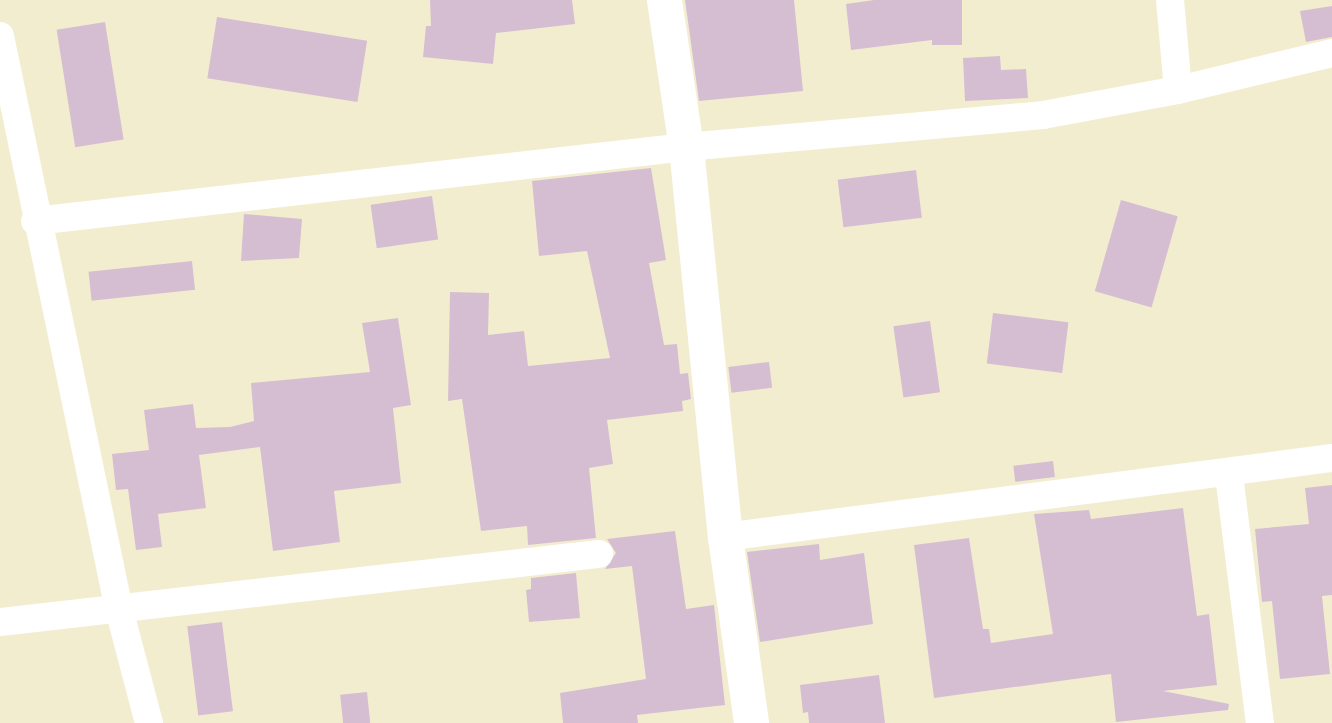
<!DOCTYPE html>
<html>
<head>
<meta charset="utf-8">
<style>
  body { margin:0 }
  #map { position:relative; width:1332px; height:723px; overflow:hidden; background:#f3edd0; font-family:"Sofia Sans Condensed",sans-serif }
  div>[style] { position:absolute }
  .building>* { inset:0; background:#d6bed2; transform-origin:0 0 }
  .minor>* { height:28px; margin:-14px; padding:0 14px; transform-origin:14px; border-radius:14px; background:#fff }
  .tertiary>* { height:35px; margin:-17.5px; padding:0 17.5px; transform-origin:17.5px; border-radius:17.5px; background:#fff }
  span { translate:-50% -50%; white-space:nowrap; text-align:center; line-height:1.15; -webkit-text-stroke:6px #f3edd0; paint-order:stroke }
</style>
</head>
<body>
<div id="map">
  <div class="building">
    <div style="clip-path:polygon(430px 0,572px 0,575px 24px,496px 33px,493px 64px,423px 57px,426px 26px,431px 26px)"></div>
    <div style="clip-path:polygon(685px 0,794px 0,803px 91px,699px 101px)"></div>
    <div style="clip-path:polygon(874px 0,962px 0,962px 45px,932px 45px,932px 40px,851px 50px,846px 4px)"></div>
    <div style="clip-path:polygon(1332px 6px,1332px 37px,1306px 42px,1300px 11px)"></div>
    <div style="left:217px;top:17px;width:152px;height:62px;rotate:9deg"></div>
    <div style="left:105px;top:22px;width:119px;height:49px;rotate:81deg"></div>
    <div style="clip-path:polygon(1000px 56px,1001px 70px,1026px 69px,1028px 98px,965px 101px,963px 58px)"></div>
    <div style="clip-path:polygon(651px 168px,666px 260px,649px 263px,664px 345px,677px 344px,680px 374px,688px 373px,691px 399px,682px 401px,683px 411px,607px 420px,613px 464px,589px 468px,596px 538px,528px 545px,527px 526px,481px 531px,462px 399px,448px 401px,450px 292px,489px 293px,488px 335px,524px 331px,528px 366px,610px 358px,587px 251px,539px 256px,532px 181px)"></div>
    <div style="left:916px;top:170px;width:48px;height:79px;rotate:83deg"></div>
    <div style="left:432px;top:196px;width:44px;height:62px;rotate:82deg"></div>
    <div style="left:1121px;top:200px;width:59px;height:95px;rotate:16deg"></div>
    <div style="clip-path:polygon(244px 214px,302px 219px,299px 258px,241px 261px)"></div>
    <div style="left:192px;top:261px;width:29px;height:104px;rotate:84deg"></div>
    <div style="left:993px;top:313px;width:76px;height:51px;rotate:7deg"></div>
    <div style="clip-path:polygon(398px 318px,411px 405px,393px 408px,401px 483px,334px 491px,340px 542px,273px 551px,260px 447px,199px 455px,206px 508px,158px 514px,162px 547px,136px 550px,128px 489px,116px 490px,112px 454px,149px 450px,144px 410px,193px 404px,196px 428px,230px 427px,254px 421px,251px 383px,370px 372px,362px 323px)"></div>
    <div style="left:930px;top:321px;width:72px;height:37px;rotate:82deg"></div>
    <div style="left:769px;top:362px;width:26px;height:41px;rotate:83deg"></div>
    <div style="left:1053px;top:461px;width:16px;height:40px;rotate:83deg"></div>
    <div style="clip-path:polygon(1332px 485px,1332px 595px,1322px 596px,1330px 674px,1280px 679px,1272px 601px,1262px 602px,1255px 529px,1309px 524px,1305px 488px)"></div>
    <div style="clip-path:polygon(1183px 508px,1197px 616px,1209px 614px,1217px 685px,1163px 691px,1229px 704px,1228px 710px,1116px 722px,1111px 674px,934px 698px,914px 545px,969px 538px,983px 629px,989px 629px,991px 643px,1053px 634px,1034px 514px,1089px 510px,1091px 519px)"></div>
    <div style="clip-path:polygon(675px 531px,686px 609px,714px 605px,725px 705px,637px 715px,638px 723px,563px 723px,560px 693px,646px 679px,632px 566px,605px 569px,616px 553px,607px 539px)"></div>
    <div style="clip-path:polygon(819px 544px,820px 560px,864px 553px,873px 624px,760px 642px,747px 552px)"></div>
    <div style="clip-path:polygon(576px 573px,580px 618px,529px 622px,526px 590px,531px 589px,531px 578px)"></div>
    <div style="left:222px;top:622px;width:90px;height:35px;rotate:83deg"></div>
    <div style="clip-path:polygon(879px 675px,885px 723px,809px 723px,808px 712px,803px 713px,800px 685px)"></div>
    <div style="left:367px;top:692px;width:31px;height:27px;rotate:84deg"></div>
  </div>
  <div class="minor">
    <div style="left:1170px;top:0;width:90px;rotate:84.9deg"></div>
    <div style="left:0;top:36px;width:581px;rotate:78.28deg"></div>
    <div style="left:118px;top:605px;width:122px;rotate:75.3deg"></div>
    <div style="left:35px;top:221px;width:655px;rotate:-6.49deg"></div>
    <div style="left:686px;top:147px;width:358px;rotate:-5.1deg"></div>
    <div style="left:1043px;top:115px;width:137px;rotate:-10.5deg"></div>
    <div style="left:1178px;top:90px;width:158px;rotate:-13.5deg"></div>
    <div style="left:1229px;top:475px;width:250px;rotate:82.9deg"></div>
    <div style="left:725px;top:537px;width:612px;rotate:-7.42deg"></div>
    <div style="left:0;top:622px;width:603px;rotate:-6.48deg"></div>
  </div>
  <div class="tertiary">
    <div style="left:664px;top:0;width:149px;rotate:81.5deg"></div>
    <div style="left:686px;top:147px;width:392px;rotate:84.3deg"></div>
    <div style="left:725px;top:537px;width:188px;rotate:82deg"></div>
  </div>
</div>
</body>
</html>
